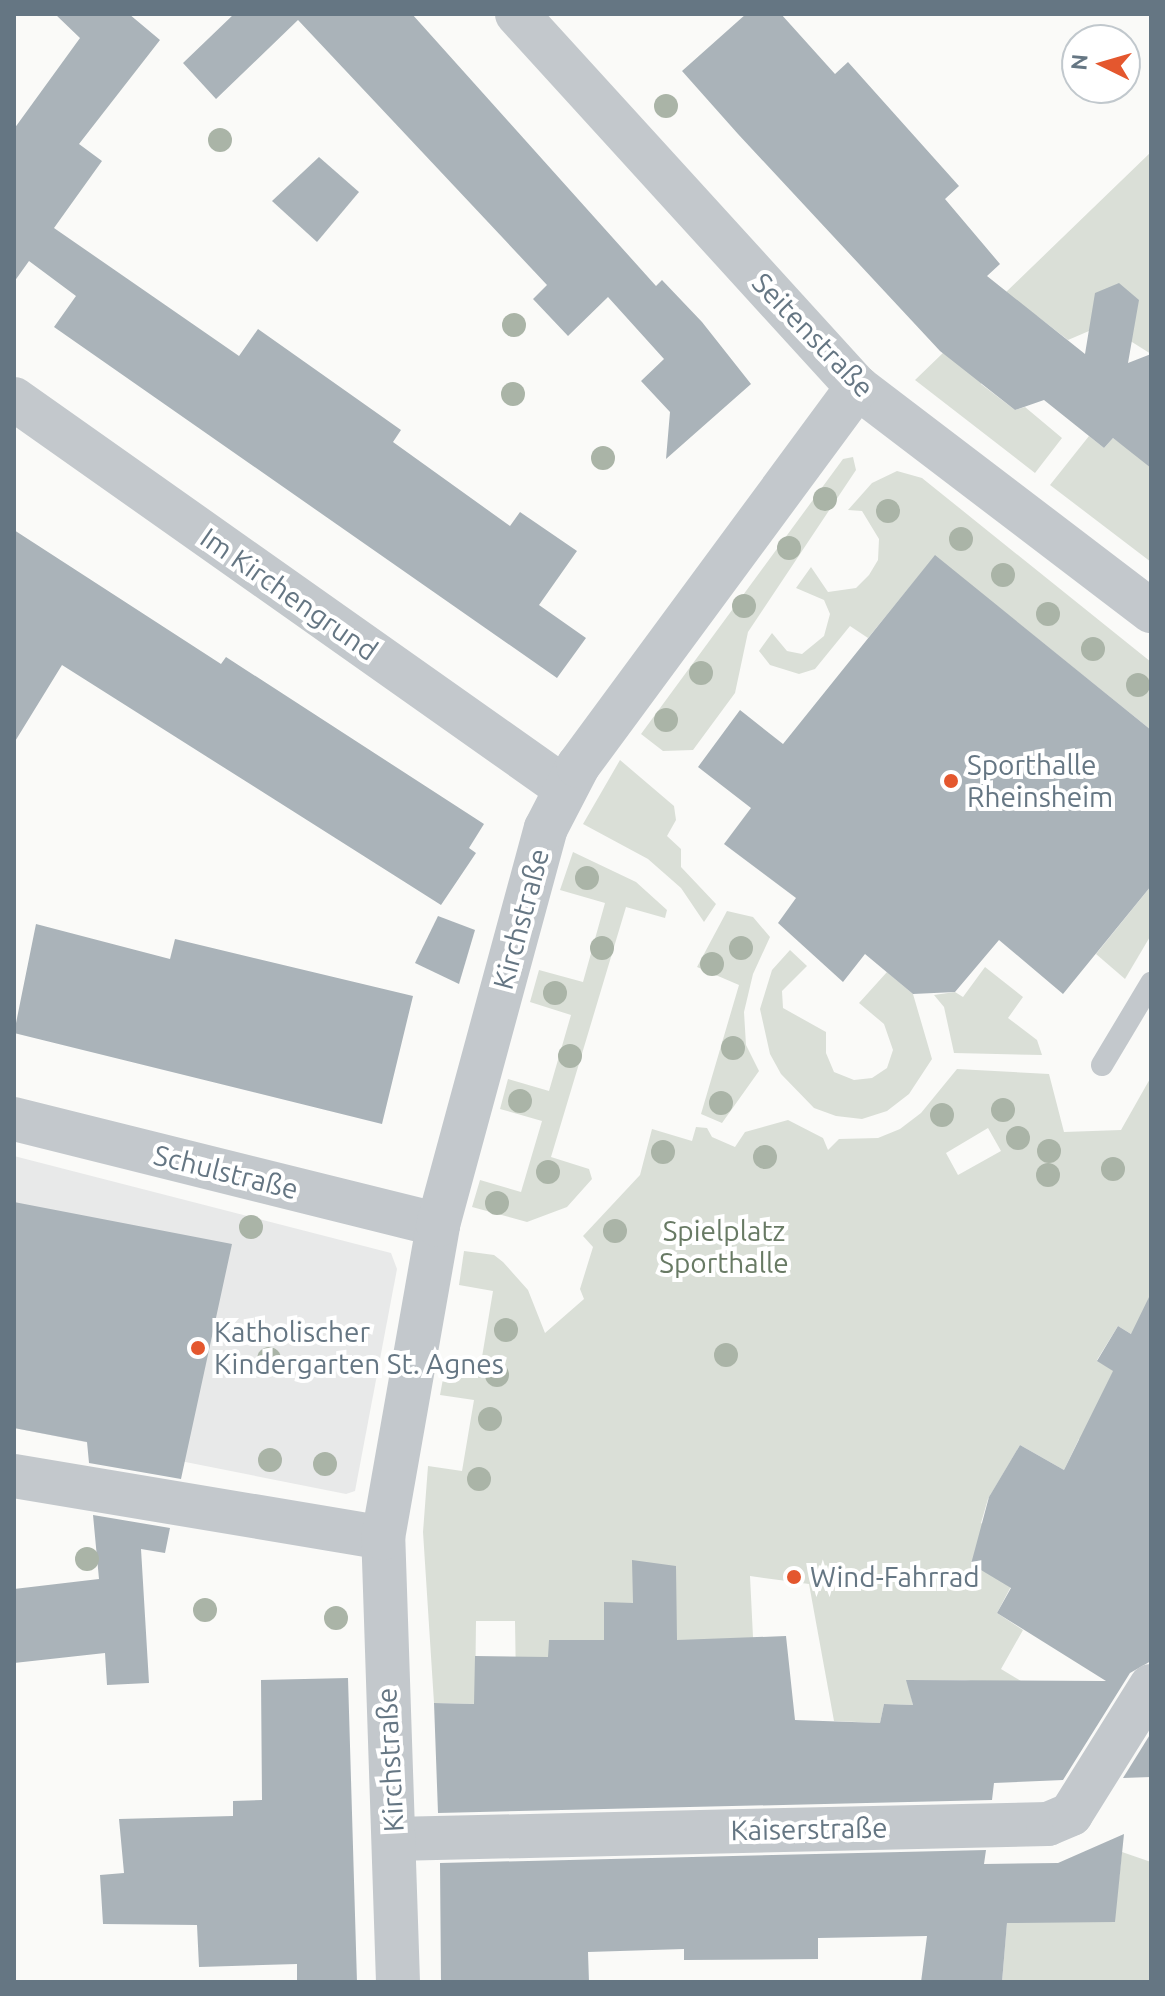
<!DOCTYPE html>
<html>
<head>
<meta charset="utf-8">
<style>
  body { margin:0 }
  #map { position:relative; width:1165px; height:1996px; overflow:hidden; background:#fafaf8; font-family:Ubuntu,sans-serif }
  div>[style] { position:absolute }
  .built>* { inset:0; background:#e8e9e9 }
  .green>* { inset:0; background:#dadfd7 }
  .building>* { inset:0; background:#aab3b9 }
  .service>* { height:22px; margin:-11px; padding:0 11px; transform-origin:11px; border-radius:11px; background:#c3c8cc }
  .minor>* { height:44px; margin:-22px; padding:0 22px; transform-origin:22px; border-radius:22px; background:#c3c8cc }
  .trees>* { width:24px; height:24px; margin:-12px; border-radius:50%; background:#aab4a7 }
  .dots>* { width:22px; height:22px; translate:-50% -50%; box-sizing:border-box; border:4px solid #fff; border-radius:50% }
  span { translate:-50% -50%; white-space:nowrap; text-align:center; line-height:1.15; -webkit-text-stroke:8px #fff; paint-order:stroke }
  .street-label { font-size:28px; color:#657683 }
  .poi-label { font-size:28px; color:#657683 }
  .left { translate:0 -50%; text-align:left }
  .park-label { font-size:28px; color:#687a64 }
  .frame { position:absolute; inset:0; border:16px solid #657683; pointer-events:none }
  .north { position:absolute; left:1061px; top:24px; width:80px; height:80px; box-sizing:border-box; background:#fff; border:2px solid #c1c8cd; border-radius:50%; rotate:275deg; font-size:22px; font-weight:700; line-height:32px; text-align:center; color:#657683 }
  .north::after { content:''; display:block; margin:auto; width:28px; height:36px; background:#e4572e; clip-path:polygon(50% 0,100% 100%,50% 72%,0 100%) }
</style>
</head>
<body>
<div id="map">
  <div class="built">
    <div style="clip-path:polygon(14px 1156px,391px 1253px,397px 1269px,355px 1491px,346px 1494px,14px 1428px)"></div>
  </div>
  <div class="green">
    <div style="clip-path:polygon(1151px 152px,1151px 354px,1132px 342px,1089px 331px,1068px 340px,1037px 316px,988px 335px,981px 384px,1015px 410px,1025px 407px,1062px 438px,1035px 473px,915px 380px)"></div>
    <div style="clip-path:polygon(1089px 436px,1104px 448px,1113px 438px,1151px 465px,1151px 562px,1050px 485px)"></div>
    <div style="clip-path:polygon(853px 457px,856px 470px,748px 632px,735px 693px,693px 750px,663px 751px,641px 734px,843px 459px)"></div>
    <div style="clip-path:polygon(897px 471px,922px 478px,1151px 662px,1151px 730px,935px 556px,868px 638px,850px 626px,815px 669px,799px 674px,770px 665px,759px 651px,772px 633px,787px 651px,802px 654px,824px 636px,830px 614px,824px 600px,796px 588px,811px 567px,828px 592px,856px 588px,869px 575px,878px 560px,879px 539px,862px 511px,848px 510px,872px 483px)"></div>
    <div style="clip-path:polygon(620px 760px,674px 806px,676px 820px,667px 836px,681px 849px,681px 867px,716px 904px,704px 922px,681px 888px,648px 859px,583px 824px)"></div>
    <div style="clip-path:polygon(573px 852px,636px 882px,667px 910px,665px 918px,626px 907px,551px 1157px,589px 1169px,592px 1179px,567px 1207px,527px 1222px,472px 1207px,480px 1180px,521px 1192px,542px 1121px,500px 1109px,508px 1079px,549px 1091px,571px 1015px,530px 1002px,539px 970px,583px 982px,605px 903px,560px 890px)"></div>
    <div style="clip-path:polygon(1151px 886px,1151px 935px,1125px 979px,1096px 954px)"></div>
    <div style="clip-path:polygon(727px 911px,753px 917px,770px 937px,753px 974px,744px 1012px,746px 1045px,759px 1071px,722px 1123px,701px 1114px,739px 985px,697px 967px)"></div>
    <div style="clip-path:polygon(790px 950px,807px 966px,782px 991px,783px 1008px,826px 1032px,826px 1053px,834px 1072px,854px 1080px,872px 1078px,887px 1068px,893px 1050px,884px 1024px,859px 1003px,887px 972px,913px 994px,932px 1059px,909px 1094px,887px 1111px,862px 1119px,836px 1116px,814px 1108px,781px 1074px,770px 1054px,760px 1009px,772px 970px)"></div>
    <div style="clip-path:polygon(985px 967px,1023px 997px,1008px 1018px,1037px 1040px,1042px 1055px,954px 1053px,944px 1007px,934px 995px,955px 992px,963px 997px)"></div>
    <div style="clip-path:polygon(evenodd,957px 1069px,1049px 1074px,1064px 1132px,1121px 1130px,1151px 1077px,1151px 1346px,1118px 1326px,1097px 1360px,1129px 1381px,1095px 1448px,1079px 1439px,1064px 1470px,1020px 1445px,988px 1499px,981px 1523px,1029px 1552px,997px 1613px,1023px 1630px,1001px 1669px,1041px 1693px,965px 1680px,907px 1680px,913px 1705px,884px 1704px,880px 1723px,834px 1721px,809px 1584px,750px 1576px,757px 1719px,632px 1603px,604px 1603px,604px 1640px,516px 1684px,515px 1621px,476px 1621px,475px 1704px,434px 1703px,423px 1532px,428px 1466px,462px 1471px,474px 1400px,440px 1395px,447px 1357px,481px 1363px,493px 1291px,459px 1285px,464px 1251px,494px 1255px,503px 1262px,528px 1290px,545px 1333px,584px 1299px,580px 1289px,593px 1247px,583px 1236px,640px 1175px,652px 1129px,692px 1141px,696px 1127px,707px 1128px,712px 1137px,735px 1147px,745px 1132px,788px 1120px,823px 1138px,828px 1150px,839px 1139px,878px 1138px,900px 1129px,921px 1113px,957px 1069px,988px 1128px,1001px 1151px,958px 1175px,946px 1153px,988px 1128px)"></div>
    <div style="clip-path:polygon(1122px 1852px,1151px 1862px,1151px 1982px,1002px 1982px,1007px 1922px,1114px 1922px)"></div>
  </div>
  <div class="building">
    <div style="clip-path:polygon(55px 14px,129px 14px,160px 40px,79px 144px,102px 161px,54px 228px,239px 356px,258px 329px,401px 430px,393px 442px,510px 526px,520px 512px,577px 551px,539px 605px,586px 638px,557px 678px,54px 327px,76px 296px,29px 261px,14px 282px,14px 129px,80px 38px)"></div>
    <div style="clip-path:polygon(234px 14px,412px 14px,656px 286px,662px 280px,702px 322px,751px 384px,666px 459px,670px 412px,641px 381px,664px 359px,608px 297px,568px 336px,533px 299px,547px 285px,298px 20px,216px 99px,183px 63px)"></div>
    <div style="clip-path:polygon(746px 14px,781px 14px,835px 74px,848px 62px,959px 186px,945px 199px,1000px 264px,987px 276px,1085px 354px,1095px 293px,1119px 283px,1139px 300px,1128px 363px,1151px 354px,1151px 468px,1113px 438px,1104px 448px,1044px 400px,1015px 410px,940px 351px,738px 134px,682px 71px)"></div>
    <div style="clip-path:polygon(319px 157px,359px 192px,317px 242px,272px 201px)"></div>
    <div style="clip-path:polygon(14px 530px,221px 664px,226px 657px,484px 824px,469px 848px,476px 853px,441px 905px,62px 665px,14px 743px)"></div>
    <div style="clip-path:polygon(935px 555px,1151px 730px,1151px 886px,1063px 994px,999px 940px,955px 992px,913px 994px,865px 954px,843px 982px,778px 923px,796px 898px,724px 844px,751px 808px,698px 767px,740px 710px,783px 744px)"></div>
    <div style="clip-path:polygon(438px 916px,475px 930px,459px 984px,415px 963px)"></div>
    <div style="clip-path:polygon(36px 924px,170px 959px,175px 939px,413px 996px,382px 1124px,14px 1033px)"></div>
    <div style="clip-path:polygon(14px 1202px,232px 1244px,181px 1479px,89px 1463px,87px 1442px,14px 1428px)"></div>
    <div style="clip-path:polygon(1151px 1293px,1151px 1661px,1130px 1673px,1063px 1780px,994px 1783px,992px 1800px,438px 1813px,434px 1703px,474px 1704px,475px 1656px,548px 1657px,549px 1640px,604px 1640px,604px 1602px,633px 1603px,632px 1560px,676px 1566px,677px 1640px,786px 1636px,795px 1720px,880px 1723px,884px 1704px,913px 1705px,906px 1680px,1106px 1681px,997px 1613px,1011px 1588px,971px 1564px,989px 1497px,1020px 1445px,1064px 1470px,1113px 1371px,1097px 1361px,1118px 1326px,1131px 1334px)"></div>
    <div style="clip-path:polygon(93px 1515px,170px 1528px,165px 1553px,141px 1549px,149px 1683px,107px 1685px,105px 1653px,14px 1663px,14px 1589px,99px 1579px)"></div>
    <div style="clip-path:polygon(348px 1678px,357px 1982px,297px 1982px,297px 1964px,199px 1967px,197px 1925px,103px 1924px,100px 1875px,124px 1873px,119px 1819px,233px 1816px,233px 1801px,262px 1800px,261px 1680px)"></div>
    <div style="clip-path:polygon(1151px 1733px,1151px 1777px,1123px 1778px)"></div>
    <div style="clip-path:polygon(1124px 1834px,1115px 1922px,1007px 1923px,1002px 1982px,921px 1982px,927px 1936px,818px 1938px,818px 1959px,684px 1960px,684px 1949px,588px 1952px,589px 1982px,441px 1982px,440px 1863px,986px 1850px,984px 1864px,1058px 1863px)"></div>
  </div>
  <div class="service">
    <div style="left:1102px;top:1065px;width:96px;rotate:-59.1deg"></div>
  </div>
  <div class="minor">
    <div style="left:517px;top:14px;width:505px;rotate:47.65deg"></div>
    <div style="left:857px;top:387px;width:370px;rotate:37.3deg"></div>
    <div style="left:14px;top:399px;width:674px;rotate:35.22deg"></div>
    <div style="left:14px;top:1119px;width:437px;rotate:14deg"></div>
    <div style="left:14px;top:1476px;width:374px;rotate:9.5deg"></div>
    <div style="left:394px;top:1839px;width:654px;rotate:-1.31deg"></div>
    <div style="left:1048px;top:1824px;width:25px;rotate:-23deg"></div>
    <div style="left:1071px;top:1814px;width:151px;rotate:-58deg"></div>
    <div style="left:398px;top:1982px;width:444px;rotate:-91.9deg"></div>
    <div style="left:383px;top:1538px;width:318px;rotate:-80deg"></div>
    <div style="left:438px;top:1225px;width:411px;rotate:-74.8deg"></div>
    <div style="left:546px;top:828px;width:70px;rotate:-62.7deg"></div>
    <div style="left:578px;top:766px;width:471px;rotate:-53.6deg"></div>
  </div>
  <div class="trees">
    <div style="left:666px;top:106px"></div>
    <div style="left:220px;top:140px"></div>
    <div style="left:514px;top:325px"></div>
    <div style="left:513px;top:394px"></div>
    <div style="left:603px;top:458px"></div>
    <div style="left:825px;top:499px"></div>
    <div style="left:888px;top:511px"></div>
    <div style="left:961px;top:539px"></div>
    <div style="left:789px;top:548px"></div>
    <div style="left:1003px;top:575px"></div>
    <div style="left:744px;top:606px"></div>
    <div style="left:1048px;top:614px"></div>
    <div style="left:1093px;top:649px"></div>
    <div style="left:701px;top:673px"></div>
    <div style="left:1138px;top:685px"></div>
    <div style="left:666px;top:720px"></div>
    <div style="left:587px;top:878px"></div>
    <div style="left:602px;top:948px"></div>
    <div style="left:741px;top:948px"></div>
    <div style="left:712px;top:964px"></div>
    <div style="left:555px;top:993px"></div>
    <div style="left:733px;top:1048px"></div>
    <div style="left:570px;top:1056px"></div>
    <div style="left:520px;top:1101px"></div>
    <div style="left:721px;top:1103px"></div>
    <div style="left:1003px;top:1110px"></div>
    <div style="left:942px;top:1115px"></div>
    <div style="left:1018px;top:1138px"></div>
    <div style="left:1049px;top:1151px"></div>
    <div style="left:663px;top:1152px"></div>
    <div style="left:765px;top:1157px"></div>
    <div style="left:1113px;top:1169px"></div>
    <div style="left:548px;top:1172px"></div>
    <div style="left:1048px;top:1175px"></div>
    <div style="left:497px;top:1203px"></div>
    <div style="left:251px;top:1227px"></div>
    <div style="left:615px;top:1231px"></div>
    <div style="left:506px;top:1330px"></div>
    <div style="left:726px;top:1355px"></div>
    <div style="left:269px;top:1359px"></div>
    <div style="left:497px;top:1375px"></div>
    <div style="left:490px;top:1419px"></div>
    <div style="left:270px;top:1460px"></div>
    <div style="left:325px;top:1464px"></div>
    <div style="left:479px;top:1479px"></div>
    <div style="left:87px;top:1559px"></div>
    <div style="left:205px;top:1610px"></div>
    <div style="left:336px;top:1618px"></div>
  </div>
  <div class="dots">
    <div style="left:951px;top:781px;background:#e4572e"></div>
    <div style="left:198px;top:1348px;background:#e4572e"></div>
    <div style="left:794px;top:1577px;background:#e4572e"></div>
  </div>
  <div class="street-label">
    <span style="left:813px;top:335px;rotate:46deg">Seitenstraße</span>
    <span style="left:289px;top:594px;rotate:35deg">Im Kirchengrund</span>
    <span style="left:521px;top:919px;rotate:-75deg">Kirchstraße</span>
    <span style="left:226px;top:1172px;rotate:14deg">Schulstraße</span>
    <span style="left:390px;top:1760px;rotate:-93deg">Kirchstraße</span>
    <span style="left:809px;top:1829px;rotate:-1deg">Kaiserstraße</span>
  </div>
  <div class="poi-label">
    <span class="left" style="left:967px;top:781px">Sporthalle<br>Rheinsheim</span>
    <span class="left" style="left:214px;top:1348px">Katholischer<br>Kindergarten St. Agnes</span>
    <span class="left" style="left:810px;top:1577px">Wind-Fahrrad</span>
  </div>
  <div class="park-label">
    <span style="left:724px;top:1247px">Spielplatz<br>Sporthalle</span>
  </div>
  <div class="frame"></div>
  <div class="north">N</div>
</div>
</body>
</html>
